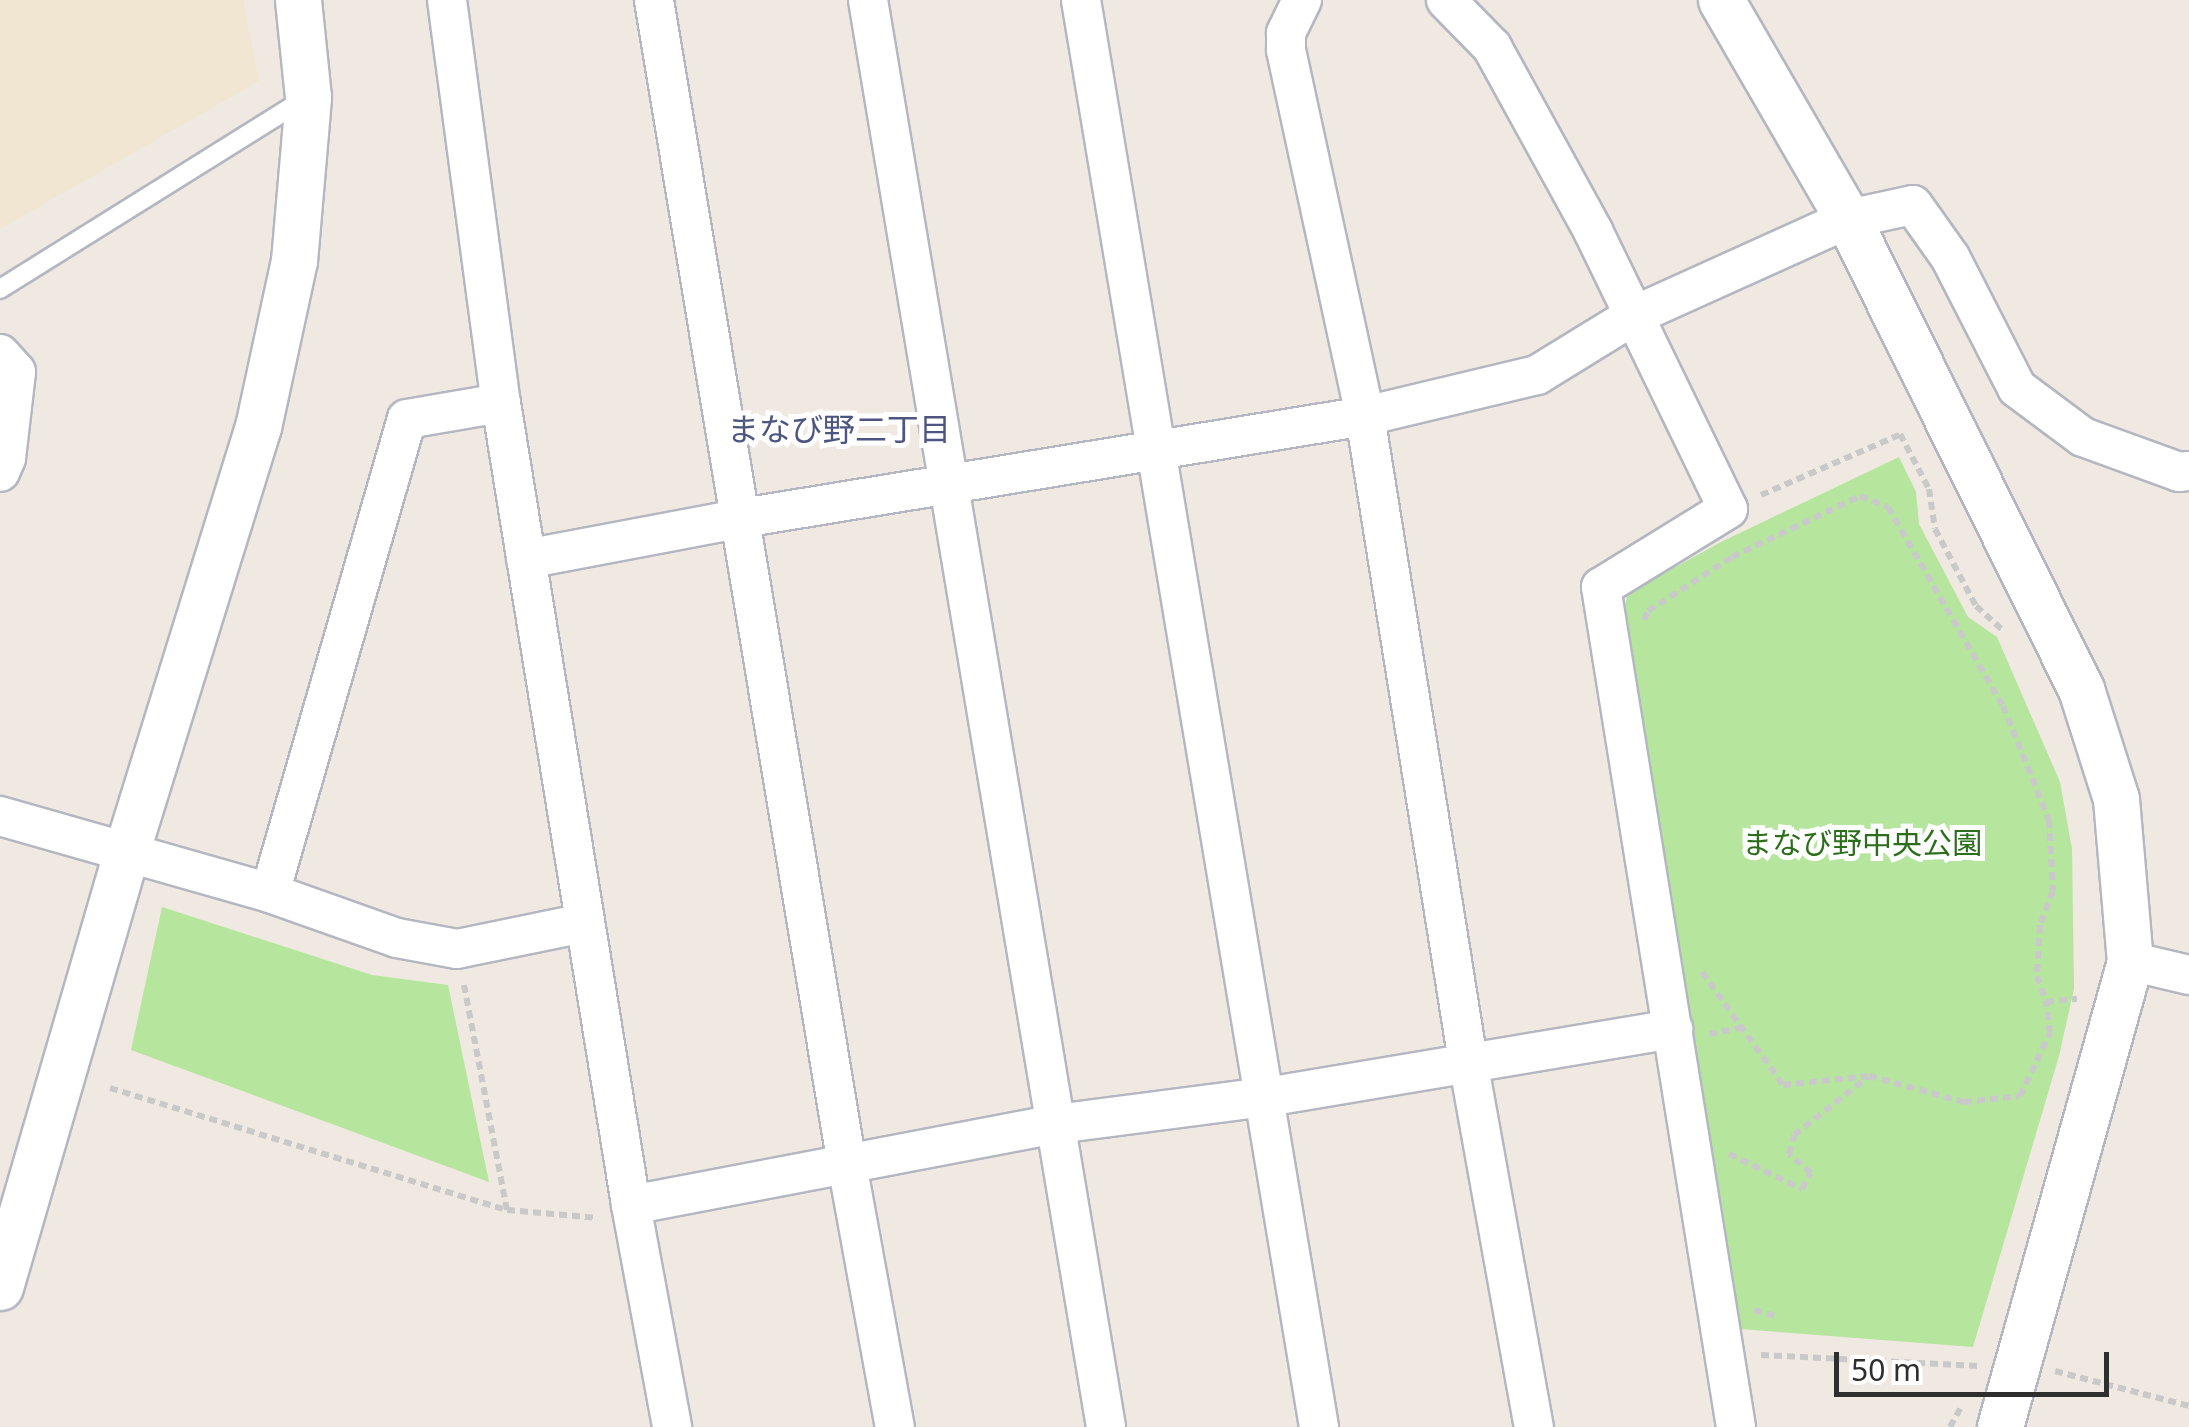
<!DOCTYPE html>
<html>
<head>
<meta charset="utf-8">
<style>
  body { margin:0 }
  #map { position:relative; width:2189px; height:1427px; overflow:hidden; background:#efe9e1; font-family:"Noto Sans","Noto Sans JP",sans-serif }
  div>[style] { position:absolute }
  .education>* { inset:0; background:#f0e6d1 }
  .green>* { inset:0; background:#b6e59e }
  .path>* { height:6px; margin-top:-3px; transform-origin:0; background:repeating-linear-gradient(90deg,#c9c9c9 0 8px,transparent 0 13px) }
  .roads { filter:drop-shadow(2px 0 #b4b7c1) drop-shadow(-2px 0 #b4b7c1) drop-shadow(0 2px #b4b7c1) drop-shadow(0 -2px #b4b7c1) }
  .service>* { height:18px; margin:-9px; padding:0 9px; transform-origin:9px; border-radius:9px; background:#fff }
  .minor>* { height:38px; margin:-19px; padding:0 19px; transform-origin:19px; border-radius:19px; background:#fff }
  .tertiary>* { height:45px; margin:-22.5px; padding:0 22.5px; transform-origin:22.5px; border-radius:22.5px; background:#fff }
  span { translate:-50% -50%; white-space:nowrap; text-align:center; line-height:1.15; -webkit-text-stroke:10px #fff; paint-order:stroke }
  .park-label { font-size:30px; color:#2c6e1b }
  .neighbourhood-label { font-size:32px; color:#4d5680 }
  .scale { position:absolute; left:1834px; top:1352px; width:275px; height:45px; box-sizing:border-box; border:5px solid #2e2e2e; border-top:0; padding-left:12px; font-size:30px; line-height:35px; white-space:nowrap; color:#2e2e2e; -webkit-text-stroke:8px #fff; paint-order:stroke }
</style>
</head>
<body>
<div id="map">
  <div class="education">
    <div style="clip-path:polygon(0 0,243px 0,259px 81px,0 229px)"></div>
  </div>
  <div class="green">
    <div style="clip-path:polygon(1899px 457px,1916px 492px,1919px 524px,1968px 617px,1997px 637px,2060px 782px,2072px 849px,2074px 989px,2059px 1056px,1973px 1347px,1727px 1328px,1716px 1171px,1615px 643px,1628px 593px,1723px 541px)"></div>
    <div style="clip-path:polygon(162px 907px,372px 975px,448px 985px,489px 1182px,131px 1050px)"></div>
  </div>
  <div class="path">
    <div style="left:1900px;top:434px;width:62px;rotate:62.2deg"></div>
    <div style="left:1929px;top:489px;width:40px;rotate:81.5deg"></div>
    <div style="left:1935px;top:529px;width:87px;rotate:62deg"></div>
    <div style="left:1976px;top:606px;width:39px;rotate:42deg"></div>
    <div style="left:1761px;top:495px;width:153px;rotate:-23.5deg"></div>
    <div style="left:1644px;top:620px;width:10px;rotate:-66deg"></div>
    <div style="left:1648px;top:611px;width:100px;rotate:-32.7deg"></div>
    <div style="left:1732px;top:557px;width:142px;rotate:-25.5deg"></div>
    <div style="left:1860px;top:496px;width:30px;rotate:21deg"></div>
    <div style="left:1888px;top:507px;width:230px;rotate:60deg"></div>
    <div style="left:2003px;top:706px;width:123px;rotate:68deg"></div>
    <div style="left:2049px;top:820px;width:71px;rotate:86.8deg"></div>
    <div style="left:2053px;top:891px;width:36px;rotate:111deg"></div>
    <div style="left:2040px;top:925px;width:51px;rotate:93.4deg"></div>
    <div style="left:2037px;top:976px;width:28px;rotate:71deg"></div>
    <div style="left:2046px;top:1002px;width:31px;rotate:-6deg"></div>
    <div style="left:1702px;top:972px;width:139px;rotate:54.4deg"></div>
    <div style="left:1783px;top:1085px;width:86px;rotate:-6deg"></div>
    <div style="left:1869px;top:1076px;width:98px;rotate:15.3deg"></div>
    <div style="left:1964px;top:1102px;width:56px;rotate:-6.1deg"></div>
    <div style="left:2020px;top:1096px;width:70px;rotate:-64.5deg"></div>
    <div style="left:2050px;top:1033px;width:31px;rotate:-97deg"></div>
    <div style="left:464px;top:985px;width:229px;rotate:79.2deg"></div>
    <div style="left:1709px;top:1034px;width:33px;rotate:-11deg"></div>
    <div style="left:110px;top:1088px;width:415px;rotate:17.1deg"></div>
    <div style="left:507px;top:1210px;width:91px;rotate:5deg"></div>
    <div style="left:1729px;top:1154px;width:81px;rotate:25.6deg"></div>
    <div style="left:1802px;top:1189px;width:18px;rotate:-61deg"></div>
    <div style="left:1811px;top:1173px;width:29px;rotate:-139deg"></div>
    <div style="left:1789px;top:1154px;width:20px;rotate:-75deg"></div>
    <div style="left:1794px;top:1135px;width:94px;rotate:-38.1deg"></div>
    <div style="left:1754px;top:1310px;width:25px;rotate:16deg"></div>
    <div style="left:1761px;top:1355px;width:217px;rotate:2.9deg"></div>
    <div style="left:2055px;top:1371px;width:138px;rotate:14.6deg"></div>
    <div style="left:1950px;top:1427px;width:21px;rotate:-61deg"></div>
  </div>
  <div class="roads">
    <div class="service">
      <div style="left:0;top:289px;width:357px;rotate:-32deg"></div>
    </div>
    <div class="minor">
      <div style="left:447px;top:0;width:407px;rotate:82.4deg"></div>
      <div style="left:501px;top:403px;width:812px;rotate:80.79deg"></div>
      <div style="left:631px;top:1205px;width:226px;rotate:79.5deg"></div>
      <div style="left:654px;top:0;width:1180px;rotate:80.59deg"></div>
      <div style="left:847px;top:1164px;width:267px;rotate:79.7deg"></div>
      <div style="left:868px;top:0;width:1447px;rotate:80.53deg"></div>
      <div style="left:1081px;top:0;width:1447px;rotate:80.53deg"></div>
      <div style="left:1302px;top:0;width:37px;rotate:116deg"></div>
      <div style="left:1286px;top:33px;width:17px;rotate:90deg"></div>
      <div style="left:1286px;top:50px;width:374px;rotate:77.8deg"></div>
      <div style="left:1365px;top:416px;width:653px;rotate:80.93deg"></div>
      <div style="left:1468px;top:1061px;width:372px;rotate:79.8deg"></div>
      <div style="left:1446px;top:0;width:66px;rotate:45.6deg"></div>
      <div style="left:1492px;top:47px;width:210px;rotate:61.2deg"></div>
      <div style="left:1593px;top:231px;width:309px;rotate:64.1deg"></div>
      <div style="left:1728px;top:509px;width:149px;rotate:148.4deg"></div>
      <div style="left:1601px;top:587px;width:851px;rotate:80.87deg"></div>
      <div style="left:0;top:354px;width:24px;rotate:48deg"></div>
      <div style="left:16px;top:372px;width:87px;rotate:96.6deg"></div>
      <div style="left:6px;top:458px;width:15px;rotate:113deg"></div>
      <div style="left:526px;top:559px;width:220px;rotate:-10.7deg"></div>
      <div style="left:742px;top:518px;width:631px;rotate:-9.3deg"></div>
      <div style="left:1365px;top:416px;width:177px;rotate:-13.4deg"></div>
      <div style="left:1537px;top:375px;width:113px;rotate:-31.6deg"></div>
      <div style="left:1633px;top:316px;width:236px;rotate:-24.3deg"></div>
      <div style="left:1848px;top:219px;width:66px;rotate:-12.2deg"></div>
      <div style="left:1913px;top:205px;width:64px;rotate:54.6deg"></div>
      <div style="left:1950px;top:257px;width:147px;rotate:62.9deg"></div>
      <div style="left:2017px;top:388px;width:82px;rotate:36.6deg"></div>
      <div style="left:2083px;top:437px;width:102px;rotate:20deg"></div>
      <div style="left:2179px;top:472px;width:10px;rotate:-6deg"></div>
      <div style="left:0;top:816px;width:281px;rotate:15.9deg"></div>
      <div style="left:270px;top:893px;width:135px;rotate:19.5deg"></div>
      <div style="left:397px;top:938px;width:61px;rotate:10.4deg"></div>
      <div style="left:457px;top:949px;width:130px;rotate:-11.6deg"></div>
      <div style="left:270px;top:893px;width:493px;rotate:-73.9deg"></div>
      <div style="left:407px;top:419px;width:95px;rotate:-9.7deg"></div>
      <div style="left:2130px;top:961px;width:61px;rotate:13.3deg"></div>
      <div style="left:631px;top:1205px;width:434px;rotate:-10.8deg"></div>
      <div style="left:1057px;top:1124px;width:211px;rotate:-7.4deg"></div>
      <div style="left:1266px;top:1097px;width:413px;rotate:-9.5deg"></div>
    </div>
    <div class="tertiary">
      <div style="left:1721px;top:0;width:253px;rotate:59.9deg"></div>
      <div style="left:1848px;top:219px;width:525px;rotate:63.63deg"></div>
      <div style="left:2081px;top:689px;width:115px;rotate:72.3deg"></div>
      <div style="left:2116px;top:799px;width:163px;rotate:85.1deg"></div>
      <div style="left:2130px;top:961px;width:484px;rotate:105.6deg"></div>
      <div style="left:0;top:1287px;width:452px;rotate:-73.8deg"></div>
      <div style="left:126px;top:853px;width:446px;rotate:-72.8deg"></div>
      <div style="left:258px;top:427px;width:170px;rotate:-77.8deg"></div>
      <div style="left:294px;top:261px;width:165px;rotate:-85.1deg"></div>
      <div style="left:308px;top:97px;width:98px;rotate:-95.9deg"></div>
    </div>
  </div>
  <div class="park-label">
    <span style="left:1862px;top:843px">まなび野中央公園</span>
  </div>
  <div class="neighbourhood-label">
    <span style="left:839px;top:429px">まなび野二丁目</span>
  </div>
  <div class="scale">50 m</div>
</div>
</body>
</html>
